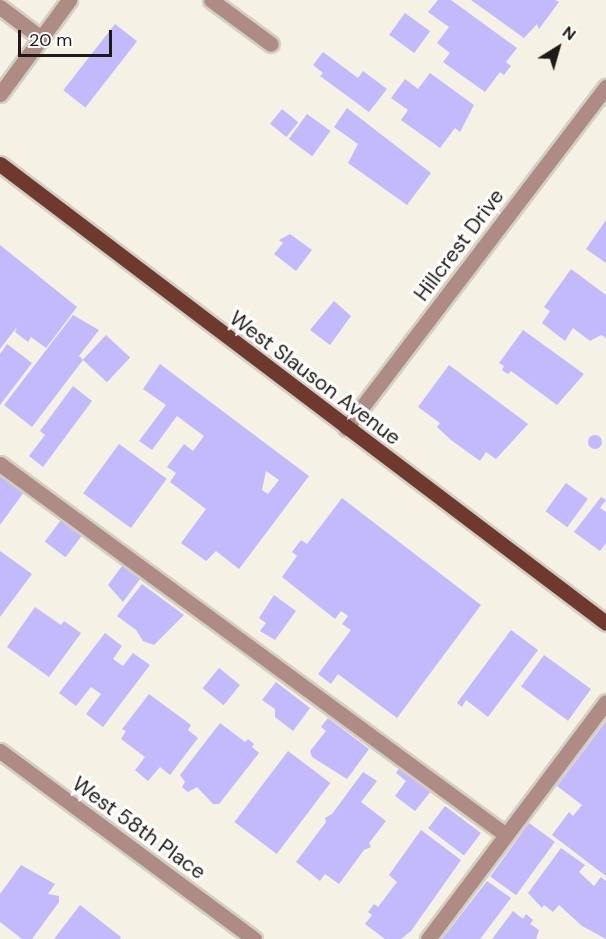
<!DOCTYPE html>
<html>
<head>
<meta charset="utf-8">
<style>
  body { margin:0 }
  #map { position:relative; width:606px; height:939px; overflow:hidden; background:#f5f1e4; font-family:"DM Sans",sans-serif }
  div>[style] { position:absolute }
  .building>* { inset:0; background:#c3bafe; transform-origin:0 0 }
  .round { border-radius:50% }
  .roads { filter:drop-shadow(2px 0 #d2cfc3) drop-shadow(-2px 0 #d2cfc3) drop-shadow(0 2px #d2cfc3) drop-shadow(0 -2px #d2cfc3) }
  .service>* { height:15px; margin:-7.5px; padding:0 7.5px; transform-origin:7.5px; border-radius:7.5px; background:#ae8c85 }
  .minor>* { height:15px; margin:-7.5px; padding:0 7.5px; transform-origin:7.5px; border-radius:7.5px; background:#ae8c85 }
  .primary>* { height:15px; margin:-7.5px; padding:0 7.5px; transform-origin:7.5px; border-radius:7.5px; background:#70392e }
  span { translate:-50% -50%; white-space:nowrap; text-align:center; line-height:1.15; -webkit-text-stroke:6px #fff; paint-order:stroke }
  .street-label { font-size:21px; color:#1c1b17 }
  .north { position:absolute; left:528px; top:18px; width:60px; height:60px; -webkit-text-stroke:4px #fff; paint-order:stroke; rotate:37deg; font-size:16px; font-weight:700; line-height:24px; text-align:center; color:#1c1b17 }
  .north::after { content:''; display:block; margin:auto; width:21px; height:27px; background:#1c1b17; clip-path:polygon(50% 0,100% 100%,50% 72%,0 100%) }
  .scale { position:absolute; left:18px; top:30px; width:94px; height:27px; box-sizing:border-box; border:3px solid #1c1b17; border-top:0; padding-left:8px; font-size:18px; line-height:21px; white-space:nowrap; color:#1c1b17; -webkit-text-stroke:4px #fff; paint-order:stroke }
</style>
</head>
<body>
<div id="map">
  <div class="building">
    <div style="clip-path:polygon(438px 0,451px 0,517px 48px,506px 62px,511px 66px,504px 75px,500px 72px,485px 92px,443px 62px,450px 53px,437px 43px,449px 27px,428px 12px)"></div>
    <div style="clip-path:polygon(471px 0,555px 0,559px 2px,539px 29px,537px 24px,524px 38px)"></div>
    <div style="left:405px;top:13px;width:31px;height:27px;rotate:36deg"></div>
    <div style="left:115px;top:24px;width:28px;height:84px;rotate:38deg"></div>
    <div style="clip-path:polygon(323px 52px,358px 78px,363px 71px,387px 89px,369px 112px,320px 76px,323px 73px,313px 65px)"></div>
    <div style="clip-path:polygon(430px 73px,474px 105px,460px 132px,455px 128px,440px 148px,401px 120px,408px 110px,391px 98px,405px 79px,418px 89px)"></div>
    <div style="clip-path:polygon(347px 108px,431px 173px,407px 205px,348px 163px,358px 144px,334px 127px)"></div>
    <div style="left:282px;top:109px;width:21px;height:19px;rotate:39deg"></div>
    <div style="left:307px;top:114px;width:29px;height:31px;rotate:36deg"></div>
    <div style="clip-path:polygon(606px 220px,606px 263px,586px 249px)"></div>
    <div style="clip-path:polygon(290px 234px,312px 250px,296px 271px,274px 254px,283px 243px,279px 240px)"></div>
    <div style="clip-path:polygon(0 245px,77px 307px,46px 348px,31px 337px,28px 342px,15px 332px,17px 327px,0 349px)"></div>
    <div style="clip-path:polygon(571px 269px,606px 295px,606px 338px,601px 335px,590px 341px,573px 328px,565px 341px,542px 323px,550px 311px,544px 307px)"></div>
    <div style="clip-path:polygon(334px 301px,351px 316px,330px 345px,310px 330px)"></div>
    <div style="clip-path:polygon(73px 315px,99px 330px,79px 356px,83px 360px,32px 427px,4px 405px)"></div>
    <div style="clip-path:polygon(523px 330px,584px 374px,557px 405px,511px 371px,508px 374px,502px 370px,504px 366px,499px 363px)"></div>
    <div style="left:106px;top:335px;width:33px;height:34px;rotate:43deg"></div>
    <div style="clip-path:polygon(7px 344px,32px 363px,0 405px,0 354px)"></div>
    <div style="clip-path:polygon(evenodd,160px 364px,309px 476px,239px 569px,216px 551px,206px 561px,181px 543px,206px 509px,170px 482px,176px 473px,167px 467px,184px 444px,193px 451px,204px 436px,177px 416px,152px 450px,139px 441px,166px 405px,143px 389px,160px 364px,266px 471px,279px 480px,268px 494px,262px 490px,266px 471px)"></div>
    <div style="clip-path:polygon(449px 365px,528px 424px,496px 459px,486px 452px,480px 461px,451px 440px,437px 427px,440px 423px,418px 407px)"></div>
    <div style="clip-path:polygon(73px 386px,92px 401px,43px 467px,29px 456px,45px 435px,40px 431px)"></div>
    <div class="round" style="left:588px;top:435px;width:14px;height:14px"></div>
    <div style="left:119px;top:444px;width:59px;height:61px;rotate:36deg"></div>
    <div style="clip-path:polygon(0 475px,24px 492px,0 525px)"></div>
    <div style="left:566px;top:483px;width:27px;height:35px;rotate:36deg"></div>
    <div style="clip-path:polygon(601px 497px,606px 500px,600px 508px,606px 512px,606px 543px,600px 551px,574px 532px)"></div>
    <div style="clip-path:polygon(342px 498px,481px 605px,397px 718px,338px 674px,331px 684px,318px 674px,351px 630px,342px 624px,348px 616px,341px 611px,335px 619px,282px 577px,297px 556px,292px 552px,301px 540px,307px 544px)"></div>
    <div style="left:61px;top:520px;width:26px;height:27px;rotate:37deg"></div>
    <div style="clip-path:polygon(0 551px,32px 574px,0 617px)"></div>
    <div style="clip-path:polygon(122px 566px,140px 579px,123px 602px,108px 585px)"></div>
    <div style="clip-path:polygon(142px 584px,184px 615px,154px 645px,143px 641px,136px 630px,117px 616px)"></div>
    <div style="clip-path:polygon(274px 595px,296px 611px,275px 640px,260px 631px,266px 623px,259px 618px)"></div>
    <div style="clip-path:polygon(35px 607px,61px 625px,64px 621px,81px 633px,49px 677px,7px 647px)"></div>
    <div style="clip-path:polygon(511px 630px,538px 650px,488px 717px,466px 700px,462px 707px,457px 703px)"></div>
    <div style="clip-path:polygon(105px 633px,122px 646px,113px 659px,123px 666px,133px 653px,150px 665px,103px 727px,86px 714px,101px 694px,91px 687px,76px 706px,59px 693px)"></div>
    <div style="left:544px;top:655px;width:58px;height:39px;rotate:36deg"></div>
    <div style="left:219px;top:668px;width:27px;height:26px;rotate:39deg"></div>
    <div style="clip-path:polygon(276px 682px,310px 708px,293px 731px,275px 717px,275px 709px,262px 700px)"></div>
    <div style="clip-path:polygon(149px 694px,191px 725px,188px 730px,198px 738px,170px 775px,160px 767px,148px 781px,135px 770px,145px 757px,121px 739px,126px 731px,122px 729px)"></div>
    <div style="clip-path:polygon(328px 718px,369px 749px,347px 779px,312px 757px,310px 751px,326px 731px,321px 727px)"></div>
    <div style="clip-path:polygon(606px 721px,606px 876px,552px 835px,569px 812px,573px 816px,582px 805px,557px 786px)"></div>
    <div style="clip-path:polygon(220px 723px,245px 742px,248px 739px,254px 744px,252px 747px,259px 753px,219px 804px,213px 804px,197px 787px,188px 792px,182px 787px,185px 782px,180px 775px)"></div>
    <div style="left:288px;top:751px;width:53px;height:89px;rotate:37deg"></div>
    <div style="clip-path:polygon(400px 767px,432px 790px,415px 811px,395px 796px,406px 781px,396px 773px)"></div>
    <div style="clip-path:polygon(363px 772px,377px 781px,361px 802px,386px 821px,369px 843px,371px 847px,364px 850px,339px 884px,325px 874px,320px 881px,296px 862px,326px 822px,325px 818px,332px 814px)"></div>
    <div style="left:445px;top:806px;width:45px;height:28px;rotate:37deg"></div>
    <div style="left:529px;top:823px;width:32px;height:66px;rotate:36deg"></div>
    <div style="clip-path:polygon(421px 830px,461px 860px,411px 931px,401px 939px,385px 939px,365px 924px,372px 915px,368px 912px,374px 904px,378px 907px,397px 882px,389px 875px)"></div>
    <div style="clip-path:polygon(561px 848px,585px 865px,579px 872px,594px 886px,601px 877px,606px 881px,606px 939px,582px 926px,559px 905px,553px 912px,544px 905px,542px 908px,528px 893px)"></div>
    <div style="clip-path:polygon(21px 865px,55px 884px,48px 894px,59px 896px,59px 902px,32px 939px,22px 939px,0 922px,0 894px)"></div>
    <div style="clip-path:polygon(487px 881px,511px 898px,480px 939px,442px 939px)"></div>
    <div style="clip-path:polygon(80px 905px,121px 937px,120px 939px,54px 939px)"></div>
    <div style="clip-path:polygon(513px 911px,523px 919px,526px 914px,533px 920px,530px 924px,539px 930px,536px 939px,492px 939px)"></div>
  </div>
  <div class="roads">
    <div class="service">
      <div style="left:211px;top:0;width:74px;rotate:36.3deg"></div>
      <div style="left:0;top:7px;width:51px;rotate:37.1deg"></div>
      <div style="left:0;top:464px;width:627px;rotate:36.25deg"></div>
      <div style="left:428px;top:939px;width:296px;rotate:-53.1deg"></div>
    </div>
    <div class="minor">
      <div style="left:0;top:94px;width:117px;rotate:-53.7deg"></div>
      <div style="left:346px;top:428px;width:429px;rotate:-52.7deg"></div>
      <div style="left:0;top:751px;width:316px;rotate:36.5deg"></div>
    </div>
    <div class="primary">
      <div style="left:0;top:164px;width:760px;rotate:37.14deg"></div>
    </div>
  </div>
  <div class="street-label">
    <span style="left:459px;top:245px;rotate:-53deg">Hillcrest Drive</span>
    <span style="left:315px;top:378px;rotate:37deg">West Slauson Avenue</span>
    <span style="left:139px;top:828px;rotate:36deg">West 58th Place</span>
  </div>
  <div class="north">N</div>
  <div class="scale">20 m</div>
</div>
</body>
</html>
